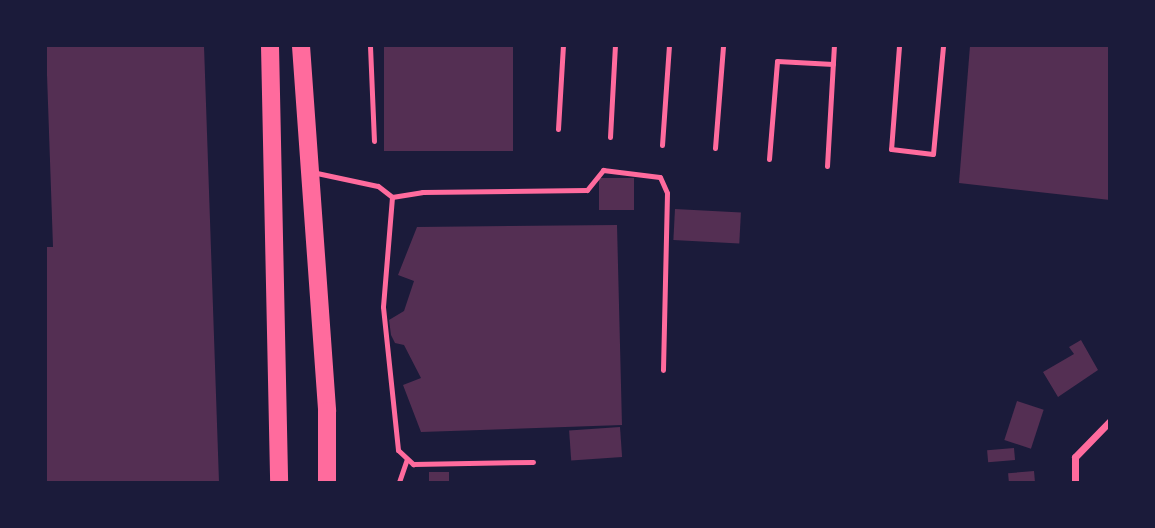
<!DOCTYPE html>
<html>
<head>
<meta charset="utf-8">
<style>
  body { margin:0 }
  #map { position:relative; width:1155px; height:528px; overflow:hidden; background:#1b1b3a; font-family:"Titillium Web",sans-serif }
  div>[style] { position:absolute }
  .building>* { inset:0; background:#542f53; transform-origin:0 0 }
  .service>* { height:5px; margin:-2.5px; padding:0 2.5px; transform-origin:2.5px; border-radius:2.5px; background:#ff6b9d }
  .minor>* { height:7px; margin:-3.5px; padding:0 3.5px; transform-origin:3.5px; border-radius:3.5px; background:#ff6b9d }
  .trunk>* { height:18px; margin:-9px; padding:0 9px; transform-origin:9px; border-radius:9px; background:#ff6b9d }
  span { translate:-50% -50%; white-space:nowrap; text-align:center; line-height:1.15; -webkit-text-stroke:7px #1b1b3a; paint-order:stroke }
  .frame { position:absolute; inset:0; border:47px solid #1b1b3a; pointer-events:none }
</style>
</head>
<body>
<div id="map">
  <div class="building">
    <div style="clip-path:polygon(46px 46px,204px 46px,219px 482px,46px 482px,46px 247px,53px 247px)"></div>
    <div style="left:384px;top:46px;width:129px;height:105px"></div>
    <div style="clip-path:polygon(970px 46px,1110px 46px,1110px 200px,959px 183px)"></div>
    <div style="left:599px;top:178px;width:35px;height:32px"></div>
    <div style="left:675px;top:209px;width:66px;height:31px;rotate:3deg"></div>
    <div style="clip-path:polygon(617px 225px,622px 425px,421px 432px,403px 385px,421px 378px,404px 345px,395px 343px,391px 335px,389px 320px,404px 311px,414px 281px,398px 275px,417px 227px)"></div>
    <div style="clip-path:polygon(1081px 340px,1098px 370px,1058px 397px,1043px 372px,1074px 354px,1069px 347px)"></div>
    <div style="left:1017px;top:401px;width:28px;height:41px;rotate:18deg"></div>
    <div style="left:620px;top:427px;width:30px;height:51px;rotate:86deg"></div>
    <div style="left:1014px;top:448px;width:12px;height:27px;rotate:85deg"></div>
    <div style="left:1034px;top:471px;width:11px;height:26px;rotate:85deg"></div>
    <div style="left:429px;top:472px;width:20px;height:10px"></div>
  </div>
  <div class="service">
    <div style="left:370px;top:46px;width:95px;rotate:87.6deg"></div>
    <div style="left:899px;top:46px;width:103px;rotate:94.4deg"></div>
    <div style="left:891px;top:149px;width:42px;rotate:6.8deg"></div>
    <div style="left:933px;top:154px;width:108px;rotate:-84.7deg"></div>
    <div style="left:558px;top:129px;width:83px;rotate:-86.6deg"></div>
    <div style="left:610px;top:137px;width:91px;rotate:-86.9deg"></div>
    <div style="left:662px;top:145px;width:99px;rotate:-86deg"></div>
    <div style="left:715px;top:148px;width:102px;rotate:-85.5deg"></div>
    <div style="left:769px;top:159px;width:98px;rotate:-85.3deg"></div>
    <div style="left:777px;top:61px;width:56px;rotate:3.1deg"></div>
    <div style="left:827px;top:166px;width:120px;rotate:-86.7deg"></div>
    <div style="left:312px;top:172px;width:67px;rotate:12deg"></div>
    <div style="left:378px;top:186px;width:18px;rotate:38deg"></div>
    <div style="left:392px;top:197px;width:110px;rotate:94.7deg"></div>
    <div style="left:383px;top:307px;width:144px;rotate:84deg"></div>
    <div style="left:398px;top:450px;width:21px;rotate:43deg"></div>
    <div style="left:413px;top:464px;width:120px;rotate:-1deg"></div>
    <div style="left:392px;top:197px;width:30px;rotate:-9deg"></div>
    <div style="left:422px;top:192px;width:165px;rotate:-0.7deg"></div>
    <div style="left:587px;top:190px;width:26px;rotate:-51deg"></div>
    <div style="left:603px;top:170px;width:57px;rotate:7deg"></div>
    <div style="left:660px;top:177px;width:17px;rotate:66deg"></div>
    <div style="left:667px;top:193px;width:177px;rotate:91.3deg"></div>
    <div style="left:399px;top:482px;width:24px;rotate:-71deg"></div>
  </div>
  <div class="minor">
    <div style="left:1075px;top:482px;width:25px;rotate:-90deg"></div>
    <div style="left:1075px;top:457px;width:50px;rotate:-45.8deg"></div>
  </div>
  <div class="trunk">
    <div style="left:270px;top:46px;width:436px;rotate:88.8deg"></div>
    <div style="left:301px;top:46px;width:366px;rotate:85.9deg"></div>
    <div style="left:327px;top:411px;width:71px;rotate:90deg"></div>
  </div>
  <div class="frame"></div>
</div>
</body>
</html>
